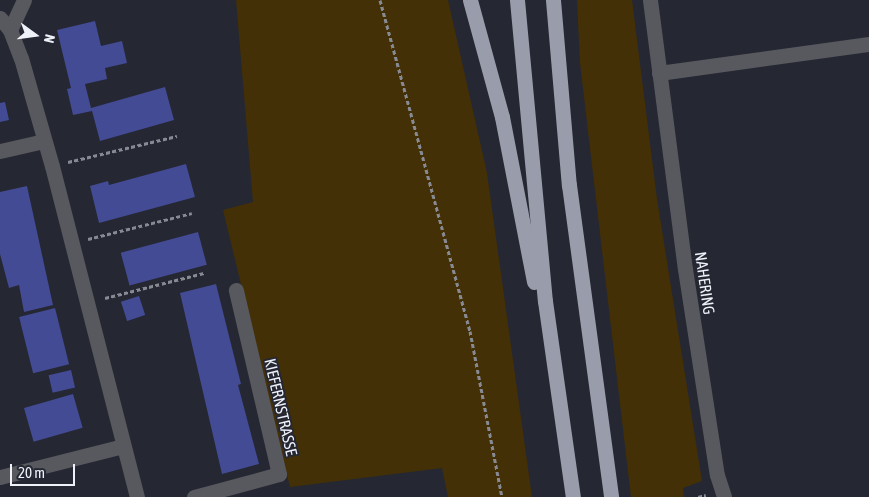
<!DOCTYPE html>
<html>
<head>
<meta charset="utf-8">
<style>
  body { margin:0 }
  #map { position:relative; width:869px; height:497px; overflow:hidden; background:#252732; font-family:"Asap Condensed",sans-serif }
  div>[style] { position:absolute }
  .green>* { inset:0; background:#443006 }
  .building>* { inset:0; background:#434b94; transform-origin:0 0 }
  .path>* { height:3px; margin-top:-1.5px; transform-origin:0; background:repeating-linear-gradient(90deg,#878993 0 4px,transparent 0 6.5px) }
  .minor>* { height:15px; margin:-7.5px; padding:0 7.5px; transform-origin:7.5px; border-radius:7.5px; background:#58595f }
  .highway>* { height:15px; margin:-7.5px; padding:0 7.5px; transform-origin:7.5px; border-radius:7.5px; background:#999caa }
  span { translate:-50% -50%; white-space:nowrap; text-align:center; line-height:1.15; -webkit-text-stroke:4px #252732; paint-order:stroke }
  .street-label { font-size:16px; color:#eff1f9 }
  .north { position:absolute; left:10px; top:10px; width:50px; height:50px; -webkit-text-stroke:4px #252732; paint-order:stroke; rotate:104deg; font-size:14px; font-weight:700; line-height:20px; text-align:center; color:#eff1f9 }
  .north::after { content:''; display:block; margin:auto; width:18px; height:22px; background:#eff1f9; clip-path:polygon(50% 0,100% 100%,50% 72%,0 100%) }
  .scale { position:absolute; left:10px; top:464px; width:65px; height:22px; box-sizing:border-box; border:2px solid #eff1f9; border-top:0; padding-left:6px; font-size:15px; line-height:18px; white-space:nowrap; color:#eff1f9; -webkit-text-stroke:4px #252732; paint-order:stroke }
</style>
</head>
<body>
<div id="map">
  <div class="green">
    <div style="clip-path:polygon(236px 0,448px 0,487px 173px,532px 497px,448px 497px,442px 468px,290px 487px,223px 210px,253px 202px)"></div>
    <div style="clip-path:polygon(577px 0,632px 0,657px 199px,702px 481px,683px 488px,684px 497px,631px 497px,580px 63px)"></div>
  </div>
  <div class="building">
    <div style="clip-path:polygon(95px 21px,101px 46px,122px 41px,127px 63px,105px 68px,107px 79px,85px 84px,91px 108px,165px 87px,174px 120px,100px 141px,92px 111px,73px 115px,67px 89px,71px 88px,57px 30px)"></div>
    <div style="clip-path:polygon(5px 102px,9px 120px,0 122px,0 103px)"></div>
    <div style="clip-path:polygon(186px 164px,195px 197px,99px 223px,90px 186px,108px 181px,109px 185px)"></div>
    <div style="clip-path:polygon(27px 186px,53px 305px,24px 312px,19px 285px,9px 288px,0 254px,0 192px)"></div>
    <div style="left:198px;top:232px;width:34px;height:80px;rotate:75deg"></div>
    <div style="clip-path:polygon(216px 284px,241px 384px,238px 385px,259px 464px,222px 474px,180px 293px)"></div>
    <div style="left:139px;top:296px;width:20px;height:19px;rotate:72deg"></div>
    <div style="left:55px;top:308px;width:58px;height:37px;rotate:76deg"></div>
    <div style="left:71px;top:370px;width:18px;height:23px;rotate:77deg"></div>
    <div style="left:73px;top:394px;width:35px;height:51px;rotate:74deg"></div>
  </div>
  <div class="path">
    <div style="left:380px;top:0;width:343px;rotate:74.8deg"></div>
    <div style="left:470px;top:331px;width:169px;rotate:79.1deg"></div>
    <div style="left:68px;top:162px;width:112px;rotate:-13.4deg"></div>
    <div style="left:88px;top:239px;width:107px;rotate:-14deg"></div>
    <div style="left:105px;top:298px;width:102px;rotate:-14.2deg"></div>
    <div style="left:698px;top:497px;width:8px;rotate:-14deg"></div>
  </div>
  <div class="minor">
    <div style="left:650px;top:0;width:271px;rotate:82.6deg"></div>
    <div style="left:685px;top:269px;width:208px;rotate:81.2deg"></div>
    <div style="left:717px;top:475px;width:23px;rotate:72deg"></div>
    <div style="left:0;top:18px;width:16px;rotate:50deg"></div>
    <div style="left:10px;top:30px;width:30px;rotate:69deg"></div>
    <div style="left:21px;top:58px;width:112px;rotate:74deg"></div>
    <div style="left:52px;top:166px;width:342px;rotate:75.6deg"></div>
    <div style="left:10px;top:30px;width:33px;rotate:-65deg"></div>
    <div style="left:659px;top:73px;width:212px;rotate:-7.9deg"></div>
    <div style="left:0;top:151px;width:45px;rotate:-12.8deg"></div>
    <div style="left:0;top:477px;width:127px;rotate:-14.1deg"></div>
    <div style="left:194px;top:497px;width:88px;rotate:-15.1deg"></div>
    <div style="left:279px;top:474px;width:189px;rotate:-103.2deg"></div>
  </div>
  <div class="highway">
    <div style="left:470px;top:0;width:121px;rotate:74.7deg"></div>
    <div style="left:502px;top:117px;width:168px;rotate:79deg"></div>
    <div style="left:517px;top:0;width:302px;rotate:84.7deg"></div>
    <div style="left:545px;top:301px;width:198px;rotate:81.9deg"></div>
    <div style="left:553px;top:0;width:186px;rotate:85.1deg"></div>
    <div style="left:569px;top:185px;width:315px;rotate:82.3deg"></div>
  </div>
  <div class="street-label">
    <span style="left:705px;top:283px;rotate:82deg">NAHERING</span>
    <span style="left:281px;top:407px;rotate:77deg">KIEFERNSTRASSE</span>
  </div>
  <div class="north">N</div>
  <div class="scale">20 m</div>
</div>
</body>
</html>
